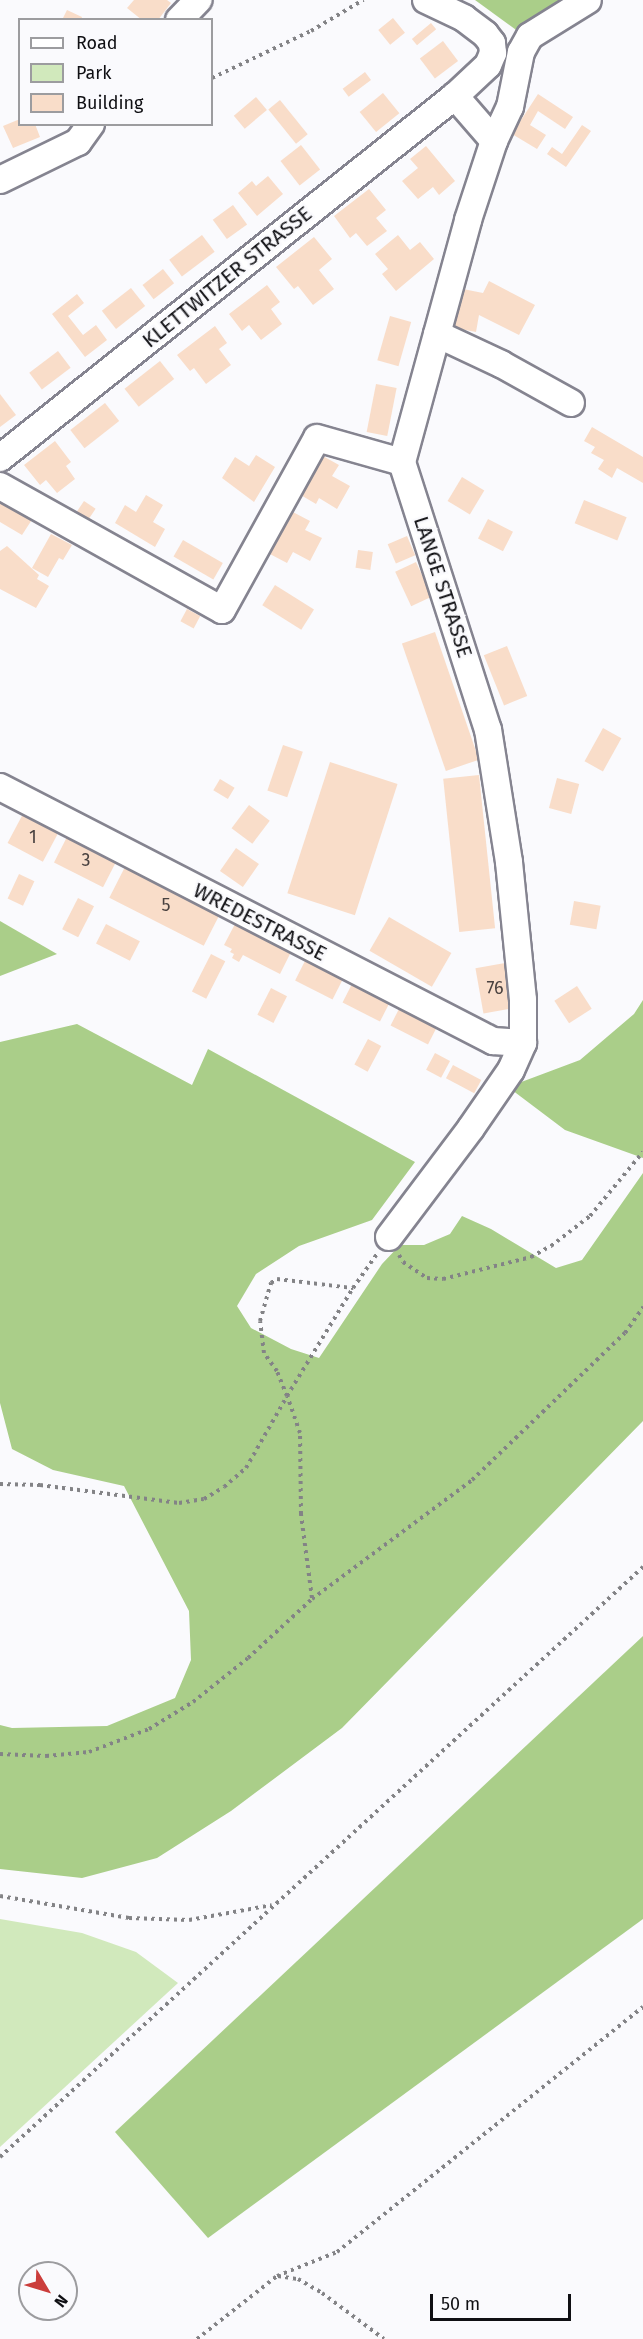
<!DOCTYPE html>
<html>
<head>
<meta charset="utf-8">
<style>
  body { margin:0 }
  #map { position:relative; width:643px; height:2339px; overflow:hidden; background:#fafafd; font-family:"Fira Sans",sans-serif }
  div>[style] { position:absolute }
  .green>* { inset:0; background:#d1e9bc }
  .forest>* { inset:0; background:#aace89 }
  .building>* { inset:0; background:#f9ddc9; transform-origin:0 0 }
  .path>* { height:4px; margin-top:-2px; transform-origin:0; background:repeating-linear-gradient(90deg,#838386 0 3px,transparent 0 7.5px) }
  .roads { filter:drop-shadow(2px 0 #858490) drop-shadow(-2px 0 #858490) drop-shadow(0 2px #858490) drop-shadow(0 -2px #858490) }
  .minor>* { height:26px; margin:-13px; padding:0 13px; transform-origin:13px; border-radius:13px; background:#fff }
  span { translate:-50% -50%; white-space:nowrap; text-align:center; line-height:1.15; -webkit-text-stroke:5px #fafafd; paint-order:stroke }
  .number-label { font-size:18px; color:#4a4240 }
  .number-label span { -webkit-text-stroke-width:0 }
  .street-label { font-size:21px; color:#0f0f13 }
  .legend { position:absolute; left:18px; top:18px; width:195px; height:108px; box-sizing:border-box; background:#fafafd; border:2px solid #9c9c9f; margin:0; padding:8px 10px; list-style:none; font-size:18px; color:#0f0f13 }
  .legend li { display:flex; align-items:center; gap:12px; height:30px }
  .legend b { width:30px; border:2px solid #9c9c9f }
  .north { position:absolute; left:18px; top:2261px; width:60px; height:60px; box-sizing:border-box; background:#fafafd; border:2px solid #9c9c9f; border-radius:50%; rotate:128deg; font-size:16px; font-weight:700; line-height:24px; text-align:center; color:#0f0f13 }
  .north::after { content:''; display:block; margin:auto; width:21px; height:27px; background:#cb3d3b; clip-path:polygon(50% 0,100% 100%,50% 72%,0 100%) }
  .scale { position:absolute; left:430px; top:2294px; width:141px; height:27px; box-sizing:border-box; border:3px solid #0f0f13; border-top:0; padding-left:8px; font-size:18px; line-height:21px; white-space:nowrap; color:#0f0f13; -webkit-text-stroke:4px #fafafd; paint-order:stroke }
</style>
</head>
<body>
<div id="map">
  <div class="green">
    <div style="clip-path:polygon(0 1919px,82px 1933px,136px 1952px,178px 1983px,0 2147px)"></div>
  </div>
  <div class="forest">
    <div style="clip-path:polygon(475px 0,579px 0,519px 32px)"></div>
    <div style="clip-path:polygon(0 921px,57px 954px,0 976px)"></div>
    <div style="clip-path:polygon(643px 1000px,643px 1158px,565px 1130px,508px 1087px,580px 1060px,634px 1014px)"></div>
    <div style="clip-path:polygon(77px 1024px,192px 1085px,208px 1049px,415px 1162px,372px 1220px,299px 1246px,256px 1274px,237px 1306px,251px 1328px,291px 1349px,319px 1358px,382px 1264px,400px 1245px,424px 1245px,450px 1234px,462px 1216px,491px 1229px,556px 1268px,582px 1260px,643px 1173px,643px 1421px,342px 1728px,231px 1811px,157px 1858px,82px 1878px,0 1869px,0 1725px,12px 1728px,107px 1726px,175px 1698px,191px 1660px,189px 1611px,124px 1486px,53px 1470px,12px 1449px,0 1403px,0 1042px)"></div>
    <div style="clip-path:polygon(643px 1636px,643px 1919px,208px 2238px,115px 2132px)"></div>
  </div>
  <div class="building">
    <div style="clip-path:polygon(134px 0,167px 0,171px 3px,158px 20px,142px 20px,127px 8px)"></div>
    <div style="clip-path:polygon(67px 10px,82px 17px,81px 20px,62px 20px)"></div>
    <div style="left:393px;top:18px;width:19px;height:19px;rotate:51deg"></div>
    <div style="left:431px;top:23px;width:8px;height:25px;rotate:50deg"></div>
    <div style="left:443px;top:41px;width:25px;height:29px;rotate:53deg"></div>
    <div style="left:365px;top:72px;width:10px;height:28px;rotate:53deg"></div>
    <div style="left:383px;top:93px;width:26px;height:30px;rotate:51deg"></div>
    <div style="clip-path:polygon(538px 94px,573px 117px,565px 129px,538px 111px,530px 125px,546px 135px,537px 149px,512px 134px)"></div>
    <div style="left:256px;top:97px;width:17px;height:29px;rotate:50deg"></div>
    <div style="left:280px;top:100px;width:44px;height:15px;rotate:51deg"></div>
    <div style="clip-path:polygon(20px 119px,20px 124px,35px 124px,40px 137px,13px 148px,3px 126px)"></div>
    <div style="clip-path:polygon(582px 125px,591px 131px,566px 167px,547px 154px,552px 147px,562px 154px)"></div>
    <div style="left:301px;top:145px;width:31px;height:26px;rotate:52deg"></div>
    <div style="clip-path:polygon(426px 146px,455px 181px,439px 195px,433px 187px,418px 199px,402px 181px,418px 168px,410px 159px)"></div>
    <div style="clip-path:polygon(268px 176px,283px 194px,257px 216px,238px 193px,252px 181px,256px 186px)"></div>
    <div style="clip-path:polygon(369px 189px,386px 210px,376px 218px,387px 231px,367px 246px,356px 233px,350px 238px,334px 216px)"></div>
    <div style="left:233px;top:205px;width:24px;height:25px;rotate:54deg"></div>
    <div style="left:202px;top:235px;width:21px;height:41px;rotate:53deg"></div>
    <div style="clip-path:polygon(398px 235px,410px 250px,420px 242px,434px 259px,396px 291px,382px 274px,388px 269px,375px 254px)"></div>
    <div style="clip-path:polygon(314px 237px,332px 259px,319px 270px,334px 289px,313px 305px,298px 286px,294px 289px,276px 267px)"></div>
    <div style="left:163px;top:269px;width:18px;height:26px;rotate:52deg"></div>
    <div style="clip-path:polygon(489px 281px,535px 305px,519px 335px,479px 315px,476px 332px,450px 327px,458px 288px,483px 293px)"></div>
    <div style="clip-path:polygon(267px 285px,280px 302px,271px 309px,282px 324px,261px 340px,249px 325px,242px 331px,229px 314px)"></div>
    <div style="left:131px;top:288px;width:23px;height:37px;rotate:52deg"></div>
    <div style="clip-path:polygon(77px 294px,84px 303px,68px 316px,83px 335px,96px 325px,107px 340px,85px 357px,52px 314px)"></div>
    <div style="left:390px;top:316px;width:22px;height:46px;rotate:16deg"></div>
    <div style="clip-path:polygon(215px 326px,227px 343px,219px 349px,231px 365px,206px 384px,194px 368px,190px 371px,177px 355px)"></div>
    <div style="left:58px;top:351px;width:21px;height:36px;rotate:53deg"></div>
    <div style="left:160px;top:361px;width:23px;height:45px;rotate:52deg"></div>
    <div style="left:376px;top:384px;width:21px;height:49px;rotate:11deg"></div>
    <div style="clip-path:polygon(0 394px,16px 415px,0 427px)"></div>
    <div style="left:105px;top:403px;width:23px;height:44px;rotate:52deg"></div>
    <div style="clip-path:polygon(592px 427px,643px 457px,643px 483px,617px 468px,612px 478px,598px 469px,604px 460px,591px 453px,595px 447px,584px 441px)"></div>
    <div style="clip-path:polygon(55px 441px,71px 462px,66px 466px,75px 479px,57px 493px,46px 480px,40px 485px,24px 465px)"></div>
    <div style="clip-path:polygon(256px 455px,275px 467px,254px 502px,222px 478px,235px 457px,249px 466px)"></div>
    <div style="clip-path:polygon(321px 455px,339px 465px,332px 476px,350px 486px,337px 509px,319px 498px,316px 504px,299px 494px)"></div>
    <div style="left:462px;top:477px;width:26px;height:28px;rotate:31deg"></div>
    <div style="clip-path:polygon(0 493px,35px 515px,22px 535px,0 522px)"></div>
    <div style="clip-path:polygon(146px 495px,163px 505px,153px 522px,165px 529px,155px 547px,115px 523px,125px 505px,136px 512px)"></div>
    <div style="left:584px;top:500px;width:46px;height:25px;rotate:22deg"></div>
    <div style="left:84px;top:501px;width:14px;height:15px;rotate:34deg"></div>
    <div style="clip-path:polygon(291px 511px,310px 521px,305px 530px,322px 538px,310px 561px,293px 552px,287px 563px,268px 553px)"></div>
    <div style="left:488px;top:519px;width:28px;height:22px;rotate:27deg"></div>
    <div style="clip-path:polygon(51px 534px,72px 545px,63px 560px,59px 558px,48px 577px,32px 568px)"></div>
    <div style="left:407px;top:536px;width:21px;height:21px;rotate:67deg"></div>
    <div style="left:183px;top:540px;width:46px;height:19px;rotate:30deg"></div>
    <div style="clip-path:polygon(7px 546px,39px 575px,37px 579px,49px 586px,36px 608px,0 589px,0 551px)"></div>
    <div style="left:358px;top:550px;width:15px;height:18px;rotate:8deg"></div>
    <div style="left:416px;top:562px;width:38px;height:23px;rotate:65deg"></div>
    <div style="left:275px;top:585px;width:46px;height:24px;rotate:32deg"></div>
    <div style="left:187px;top:609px;width:15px;height:14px;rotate:28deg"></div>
    <div style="left:435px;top:632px;width:135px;height:35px;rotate:71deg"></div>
    <div style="left:507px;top:646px;width:54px;height:25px;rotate:68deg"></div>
    <div style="left:603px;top:728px;width:21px;height:38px;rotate:29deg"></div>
    <div style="left:283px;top:745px;width:21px;height:48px;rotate:19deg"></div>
    <div style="left:330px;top:762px;width:71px;height:138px;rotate:18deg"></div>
    <div style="left:479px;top:775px;width:154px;height:36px;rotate:84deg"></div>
    <div style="left:557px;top:778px;width:23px;height:31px;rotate:15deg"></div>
    <div style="left:220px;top:779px;width:17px;height:13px;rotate:31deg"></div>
    <div style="left:249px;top:805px;width:26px;height:29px;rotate:37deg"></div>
    <div style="left:24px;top:812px;width:40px;height:35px;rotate:28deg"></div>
    <div style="left:69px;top:833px;width:55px;height:33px;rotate:27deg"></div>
    <div style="left:236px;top:848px;width:28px;height:28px;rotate:35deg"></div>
    <div style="left:127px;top:863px;width:106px;height:39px;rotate:27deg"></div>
    <div style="left:19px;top:874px;width:17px;height:27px;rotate:25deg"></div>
    <div style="left:78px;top:898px;width:18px;height:35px;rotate:27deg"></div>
    <div style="left:574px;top:901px;width:27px;height:24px;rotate:10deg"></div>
    <div style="left:389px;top:917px;width:72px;height:39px;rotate:30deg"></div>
    <div style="left:106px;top:924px;width:38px;height:22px;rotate:27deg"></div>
    <div style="clip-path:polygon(235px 924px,291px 952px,280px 974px,243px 955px,239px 962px,232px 958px,234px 954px,230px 952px,232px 949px,224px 945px)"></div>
    <div style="left:211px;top:954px;width:16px;height:42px;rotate:27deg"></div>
    <div style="left:306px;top:959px;width:42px;height:24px;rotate:27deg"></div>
    <div style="left:505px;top:963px;width:46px;height:30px;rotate:80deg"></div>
    <div style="left:353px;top:982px;width:42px;height:23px;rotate:27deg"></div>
    <div style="left:577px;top:986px;width:27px;height:27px;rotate:57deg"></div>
    <div style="left:271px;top:988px;width:18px;height:30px;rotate:27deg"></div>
    <div style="left:401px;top:1005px;width:42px;height:23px;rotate:27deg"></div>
    <div style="left:368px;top:1039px;width:15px;height:29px;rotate:28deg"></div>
    <div style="left:435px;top:1053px;width:17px;height:19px;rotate:28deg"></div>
    <div style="left:453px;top:1065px;width:32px;height:15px;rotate:28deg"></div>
  </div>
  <div class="path">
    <div style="left:212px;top:78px;width:110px;rotate:-25.4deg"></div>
    <div style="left:311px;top:31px;width:61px;rotate:-30.8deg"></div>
    <div style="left:399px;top:1255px;width:8px;rotate:60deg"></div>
    <div style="left:403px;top:1262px;width:29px;rotate:34deg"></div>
    <div style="left:427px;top:1278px;width:16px;rotate:4deg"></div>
    <div style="left:443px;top:1279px;width:91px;rotate:-14deg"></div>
    <div style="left:531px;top:1257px;width:23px;rotate:-29deg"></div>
    <div style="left:551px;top:1246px;width:49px;rotate:-37.6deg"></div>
    <div style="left:590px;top:1216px;width:83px;rotate:-50.4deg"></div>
    <div style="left:0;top:1484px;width:40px;rotate:1.4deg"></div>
    <div style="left:40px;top:1485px;width:140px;rotate:7.4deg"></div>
    <div style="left:179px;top:1503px;width:25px;rotate:-9deg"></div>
    <div style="left:204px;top:1499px;width:23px;rotate:-31deg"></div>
    <div style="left:224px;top:1487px;width:29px;rotate:-41deg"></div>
    <div style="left:246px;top:1468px;width:83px;rotate:-60.3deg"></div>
    <div style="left:287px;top:1396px;width:27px;rotate:-112deg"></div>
    <div style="left:277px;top:1371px;width:22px;rotate:-126deg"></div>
    <div style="left:264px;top:1353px;width:32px;rotate:-97deg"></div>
    <div style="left:260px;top:1321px;width:40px;rotate:-74deg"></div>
    <div style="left:271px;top:1283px;width:7px;rotate:-34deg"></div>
    <div style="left:277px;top:1279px;width:77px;rotate:6.8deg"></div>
    <div style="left:312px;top:1598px;width:85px;rotate:-97.5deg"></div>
    <div style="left:301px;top:1514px;width:81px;rotate:-90.7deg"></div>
    <div style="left:300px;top:1433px;width:39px;rotate:-109deg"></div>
    <div style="left:287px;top:1396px;width:127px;rotate:-58.6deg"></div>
    <div style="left:353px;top:1288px;width:42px;rotate:-54.8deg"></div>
    <div style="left:0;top:1754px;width:46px;rotate:2.5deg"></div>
    <div style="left:46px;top:1756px;width:43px;rotate:-5.3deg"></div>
    <div style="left:89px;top:1752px;width:64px;rotate:-21deg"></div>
    <div style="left:149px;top:1729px;width:52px;rotate:-31.5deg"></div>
    <div style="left:193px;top:1702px;width:70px;rotate:-38.7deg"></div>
    <div style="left:248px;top:1658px;width:87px;rotate:-42.7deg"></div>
    <div style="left:312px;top:1599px;width:199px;rotate:-36.6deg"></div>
    <div style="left:472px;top:1480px;width:212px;rotate:-43.9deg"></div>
    <div style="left:625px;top:1333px;width:32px;rotate:-55deg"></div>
    <div style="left:0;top:1896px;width:131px;rotate:9.7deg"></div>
    <div style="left:129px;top:1918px;width:60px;rotate:1.9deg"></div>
    <div style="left:189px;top:1920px;width:84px;rotate:-10.2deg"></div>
    <div style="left:0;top:2157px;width:873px;rotate:-42.54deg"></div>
    <div style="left:278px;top:2276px;width:20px;rotate:9deg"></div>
    <div style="left:298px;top:2279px;width:28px;rotate:30deg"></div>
    <div style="left:322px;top:2293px;width:77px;rotate:36.6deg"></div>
    <div style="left:197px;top:2339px;width:102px;rotate:-38.2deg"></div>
    <div style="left:277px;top:2276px;width:65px;rotate:-21.8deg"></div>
    <div style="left:337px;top:2252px;width:392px;rotate:-38.7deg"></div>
  </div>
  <div class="roads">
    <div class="minor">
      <div style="left:179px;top:20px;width:28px;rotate:-46deg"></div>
      <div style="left:494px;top:141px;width:38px;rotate:-65deg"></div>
      <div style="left:510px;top:107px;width:56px;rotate:-78.7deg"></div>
      <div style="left:521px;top:52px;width:18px;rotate:-61deg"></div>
      <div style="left:530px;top:36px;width:68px;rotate:-31.8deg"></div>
      <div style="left:0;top:180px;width:87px;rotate:-26deg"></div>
      <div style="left:78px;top:142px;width:22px;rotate:-54deg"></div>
      <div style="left:437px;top:334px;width:71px;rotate:25.1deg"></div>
      <div style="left:501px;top:364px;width:80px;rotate:29.1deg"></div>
      <div style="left:0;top:458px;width:581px;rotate:-38.51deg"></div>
      <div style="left:455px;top:96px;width:45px;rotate:-43.2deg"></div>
      <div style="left:488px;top:65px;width:13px;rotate:-67deg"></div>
      <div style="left:493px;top:53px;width:10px;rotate:-96deg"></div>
      <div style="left:492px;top:43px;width:11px;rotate:-128deg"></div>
      <div style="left:485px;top:34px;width:26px;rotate:-143deg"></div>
      <div style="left:464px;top:18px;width:42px;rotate:-154.7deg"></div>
      <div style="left:0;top:486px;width:254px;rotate:29.2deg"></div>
      <div style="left:222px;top:610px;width:196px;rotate:-61.1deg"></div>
      <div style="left:317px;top:438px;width:88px;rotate:15.8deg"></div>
      <div style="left:0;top:787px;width:555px;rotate:27.26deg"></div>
      <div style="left:493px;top:1041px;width:30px;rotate:4deg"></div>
      <div style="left:389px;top:1237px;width:136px;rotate:-53deg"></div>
      <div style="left:471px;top:1128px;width:70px;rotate:-55.4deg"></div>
      <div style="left:511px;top:1070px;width:30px;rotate:-66deg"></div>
      <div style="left:523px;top:1043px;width:43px;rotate:-90deg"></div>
      <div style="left:523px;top:1000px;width:139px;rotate:-95.8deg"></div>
      <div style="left:509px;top:862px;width:134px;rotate:-99deg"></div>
      <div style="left:488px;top:730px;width:281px;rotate:-107.8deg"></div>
      <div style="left:402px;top:462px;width:251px;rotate:-74.7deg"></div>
      <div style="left:468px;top:220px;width:83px;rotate:-71.8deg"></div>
      <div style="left:494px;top:141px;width:60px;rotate:-130.9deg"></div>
    </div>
  </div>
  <div class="number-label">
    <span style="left:33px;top:837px">1</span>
    <span style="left:86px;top:860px">3</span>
    <span style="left:166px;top:905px">5</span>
    <span style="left:495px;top:988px">76</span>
  </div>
  <div class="street-label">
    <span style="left:227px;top:277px;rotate:-39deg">KLETTWITZER STRASSE</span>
    <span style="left:443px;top:587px;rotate:72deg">LANGE STRASSE</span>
    <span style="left:260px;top:922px;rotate:27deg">WREDESTRASSE</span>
  </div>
  <ul class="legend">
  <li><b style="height:8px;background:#fff"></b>Road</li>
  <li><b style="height:16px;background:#d1e9bc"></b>Park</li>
  <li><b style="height:16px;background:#f9ddc9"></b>Building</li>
  </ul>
  <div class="north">N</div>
  <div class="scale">50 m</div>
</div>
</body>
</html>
